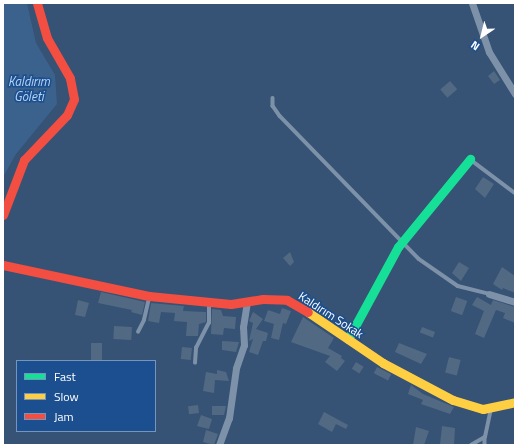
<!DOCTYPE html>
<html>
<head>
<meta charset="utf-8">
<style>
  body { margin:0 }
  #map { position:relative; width:518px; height:448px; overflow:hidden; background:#365274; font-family:"Titillium Web",sans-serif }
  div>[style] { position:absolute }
  .water>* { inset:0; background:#3b618d }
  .building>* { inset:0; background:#526984; transform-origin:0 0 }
  .lane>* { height:3.5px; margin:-1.75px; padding:0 1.75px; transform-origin:1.75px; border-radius:1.75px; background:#7d92a8 }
  .street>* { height:7px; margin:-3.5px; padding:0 3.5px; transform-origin:3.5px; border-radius:3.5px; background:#7d92a8 }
  .fast>* { height:9px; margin:-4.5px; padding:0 4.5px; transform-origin:4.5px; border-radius:4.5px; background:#16e098 }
  .slow>* { height:9px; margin:-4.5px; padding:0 4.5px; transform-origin:4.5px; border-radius:4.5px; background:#ffcf43 }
  .jam>* { height:9px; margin:-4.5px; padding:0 4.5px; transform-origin:4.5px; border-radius:4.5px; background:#f24e42 }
  span { translate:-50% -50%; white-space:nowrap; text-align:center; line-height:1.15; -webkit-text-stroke:3px #1b4f8f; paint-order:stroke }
  .street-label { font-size:12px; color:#fff }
  .water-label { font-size:13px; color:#b5d3f5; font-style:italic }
  .frame { position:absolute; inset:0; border:4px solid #fff; pointer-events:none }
  .legend { position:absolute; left:16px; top:360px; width:140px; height:72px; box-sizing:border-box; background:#1b4f8f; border:1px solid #7695bc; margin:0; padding:5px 7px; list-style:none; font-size:12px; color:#fff }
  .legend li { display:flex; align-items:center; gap:8px; height:20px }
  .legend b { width:20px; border:1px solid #7695bc }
  .north { position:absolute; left:462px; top:16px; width:40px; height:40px; -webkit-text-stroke:3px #1b4f8f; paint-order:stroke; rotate:215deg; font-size:11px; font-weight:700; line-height:16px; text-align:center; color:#fff }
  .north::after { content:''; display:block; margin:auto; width:14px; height:18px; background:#fff; clip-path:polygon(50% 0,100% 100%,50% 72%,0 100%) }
</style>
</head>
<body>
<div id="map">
  <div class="water">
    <div style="clip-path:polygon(3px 3px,27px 3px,36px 43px,55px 75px,57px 104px,16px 154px,3px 177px)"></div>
  </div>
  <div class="building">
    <div style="clip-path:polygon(494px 71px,500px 80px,494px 84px,488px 76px)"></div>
    <div style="left:450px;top:81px;width:11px;height:13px;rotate:49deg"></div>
    <div style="clip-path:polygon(483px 177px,494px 184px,485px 198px,475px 189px)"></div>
    <div style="clip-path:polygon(290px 252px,294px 262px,290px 266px,283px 258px)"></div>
    <div style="clip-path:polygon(459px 262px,469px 268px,461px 281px,452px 273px)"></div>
    <div style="clip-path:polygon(502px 267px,515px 276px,515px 293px,503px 288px,502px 290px,493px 284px)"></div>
    <div style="clip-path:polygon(101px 292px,145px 302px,142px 315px,131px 312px,132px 310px,98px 303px)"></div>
    <div style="left:456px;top:297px;width:12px;height:15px;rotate:20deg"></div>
    <div style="clip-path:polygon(477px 297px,491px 305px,493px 300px,515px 307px,515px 323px,503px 318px,505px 313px,496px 310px,484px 338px,475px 334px,484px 311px,472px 305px)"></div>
    <div style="clip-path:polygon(78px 300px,89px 303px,85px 317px,75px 315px)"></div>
    <div style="clip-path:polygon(151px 303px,184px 306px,183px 311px,206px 312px,206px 322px,199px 324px,198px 336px,186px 336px,187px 322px,174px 321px,175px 313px,161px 312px,159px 323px,148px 321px)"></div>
    <div style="clip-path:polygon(282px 308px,291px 311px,286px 324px,283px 323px,279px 340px,271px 338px,274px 324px,264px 321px,268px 310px,280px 314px)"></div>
    <div style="clip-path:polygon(212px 309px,221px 310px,223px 316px,236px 317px,235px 329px,224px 328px,223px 335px,211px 334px)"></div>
    <div style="clip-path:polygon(253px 312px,263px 319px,256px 329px,268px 333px,266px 341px,263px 341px,258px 355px,249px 352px,253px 339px,249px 341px,253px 323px,249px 321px)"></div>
    <div style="clip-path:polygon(303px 317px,334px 338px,328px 348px,342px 356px,341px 358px,345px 361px,337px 371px,325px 362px,330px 356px,291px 342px)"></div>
    <div style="left:114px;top:326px;width:18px;height:13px;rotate:3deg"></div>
    <div style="left:422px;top:327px;width:14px;height:6px;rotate:21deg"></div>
    <div style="clip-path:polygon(222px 341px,239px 342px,236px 352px,222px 350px)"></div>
    <div style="left:91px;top:343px;width:11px;height:17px"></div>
    <div style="clip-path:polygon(399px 343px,427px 354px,421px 364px,395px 352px)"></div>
    <div style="left:182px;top:347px;width:10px;height:12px;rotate:6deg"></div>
    <div style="left:449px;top:357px;width:12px;height:16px;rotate:14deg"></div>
    <div style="left:356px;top:362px;width:9px;height:8px;rotate:32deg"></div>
    <div style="left:377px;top:367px;width:16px;height:7px;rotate:27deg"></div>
    <div style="clip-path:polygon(217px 370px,226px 372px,229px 381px,215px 380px,214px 393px,203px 391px,206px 372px,217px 374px)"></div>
    <div style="clip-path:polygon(411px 385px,423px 394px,454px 407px,450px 414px,421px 404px,423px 400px,408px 394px)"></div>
    <div style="left:198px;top:405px;width:8px;height:10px;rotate:83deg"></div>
    <div style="clip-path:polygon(212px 406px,226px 406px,224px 415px,212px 415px)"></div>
    <div style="clip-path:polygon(324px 412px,348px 425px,346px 429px,336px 424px,332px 432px,318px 424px)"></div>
    <div style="clip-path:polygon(201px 415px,212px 419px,209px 429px,197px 426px)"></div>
    <div style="clip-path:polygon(442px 426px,455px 428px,454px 445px,440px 445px)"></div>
    <div style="clip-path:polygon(416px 427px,429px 431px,424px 445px,413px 445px)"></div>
    <div style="clip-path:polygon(206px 430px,218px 434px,214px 445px,203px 442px)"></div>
  </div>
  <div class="lane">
    <div style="left:273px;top:98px;width:8px;rotate:90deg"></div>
    <div style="left:273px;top:106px;width:12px;rotate:55deg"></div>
    <div style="left:280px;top:116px;width:199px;rotate:45.8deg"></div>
    <div style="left:419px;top:259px;width:47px;rotate:34.7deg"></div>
    <div style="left:458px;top:286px;width:32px;rotate:14deg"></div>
    <div style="left:471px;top:160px;width:55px;rotate:36.9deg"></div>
    <div style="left:138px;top:332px;width:13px;rotate:-63deg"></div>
    <div style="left:144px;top:320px;width:23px;rotate:-77deg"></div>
    <div style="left:195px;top:363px;width:15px;rotate:-86deg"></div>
    <div style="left:196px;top:348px;width:28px;rotate:-63deg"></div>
    <div style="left:209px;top:323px;width:20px;rotate:-90deg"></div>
    <div style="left:485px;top:437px;width:8px;rotate:90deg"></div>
    <div style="left:471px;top:445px;width:16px;rotate:-30deg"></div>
    <div style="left:485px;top:437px;width:29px;rotate:-78deg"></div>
  </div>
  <div class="street">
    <div style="left:472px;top:3px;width:52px;rotate:70.9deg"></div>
    <div style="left:489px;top:52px;width:49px;rotate:58.2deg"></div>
    <div style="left:489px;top:294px;width:27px;rotate:17deg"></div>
    <div style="left:219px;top:445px;width:29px;rotate:-70deg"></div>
    <div style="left:229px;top:418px;width:50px;rotate:-82deg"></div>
    <div style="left:236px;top:368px;width:24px;rotate:-71deg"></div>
    <div style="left:244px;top:345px;width:18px;rotate:-93deg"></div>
    <div style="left:243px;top:327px;width:24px;rotate:-81deg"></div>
  </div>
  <div class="fast">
    <div style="left:348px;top:339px;width:105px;rotate:-61.5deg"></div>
    <div style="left:398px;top:247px;width:114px;rotate:-50.7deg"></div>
  </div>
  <div class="slow">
    <div style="left:308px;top:312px;width:91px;rotate:34.2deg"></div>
    <div style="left:383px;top:363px;width:79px;rotate:27.9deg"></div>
    <div style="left:453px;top:400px;width:31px;rotate:17deg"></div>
    <div style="left:483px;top:409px;width:33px;rotate:-12deg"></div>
  </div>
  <div class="jam">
    <div style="left:3px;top:215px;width:59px;rotate:-69.1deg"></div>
    <div style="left:24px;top:160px;width:62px;rotate:-46.3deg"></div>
    <div style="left:67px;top:115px;width:17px;rotate:-66deg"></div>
    <div style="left:74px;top:99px;width:21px;rotate:-101deg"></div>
    <div style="left:70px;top:78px;width:46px;rotate:-119.9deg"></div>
    <div style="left:47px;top:38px;width:36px;rotate:-106deg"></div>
    <div style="left:3px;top:265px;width:149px;rotate:12deg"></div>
    <div style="left:149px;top:296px;width:82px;rotate:5.6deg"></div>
    <div style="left:231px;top:304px;width:32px;rotate:-9deg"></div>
    <div style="left:263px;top:299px;width:24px;rotate:2deg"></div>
    <div style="left:287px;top:300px;width:24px;rotate:30deg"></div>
  </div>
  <div class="street-label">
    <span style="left:331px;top:315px;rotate:33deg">Kaldırım Sokak</span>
  </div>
  <div class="water-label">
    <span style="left:29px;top:89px">Kaldırım<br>Göleti</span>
  </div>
  <div class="frame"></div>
  <ul class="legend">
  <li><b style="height:5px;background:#16e098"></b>Fast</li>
  <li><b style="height:5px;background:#ffcf43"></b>Slow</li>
  <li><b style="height:5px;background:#f24e42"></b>Jam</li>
  </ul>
  <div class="north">N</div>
</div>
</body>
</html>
